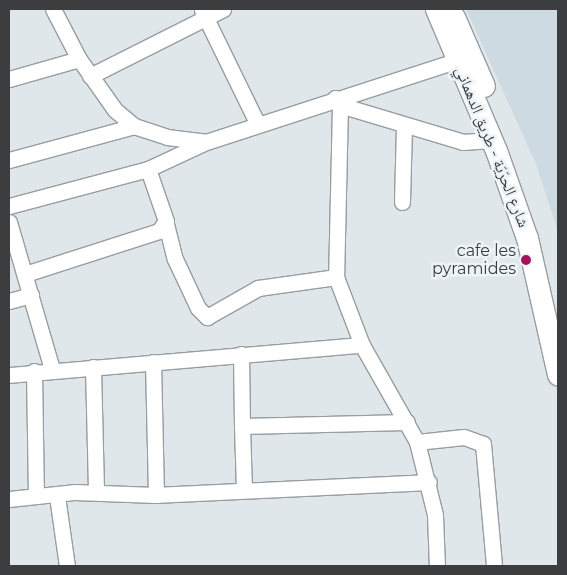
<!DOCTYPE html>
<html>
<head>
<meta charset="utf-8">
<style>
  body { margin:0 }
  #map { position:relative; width:567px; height:575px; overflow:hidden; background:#e0e7ea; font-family:Montserrat,"Noto Naskh Arabic",sans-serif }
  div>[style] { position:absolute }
  .built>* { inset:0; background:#cddae2 }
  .roads { filter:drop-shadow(1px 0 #979da1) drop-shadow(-1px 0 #979da1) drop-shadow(0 1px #979da1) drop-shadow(0 -1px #979da1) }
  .street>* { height:15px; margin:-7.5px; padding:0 7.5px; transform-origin:7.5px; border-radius:7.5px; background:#fff }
  .secondary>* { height:21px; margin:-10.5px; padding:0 10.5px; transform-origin:10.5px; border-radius:10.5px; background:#fff }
  .dots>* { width:14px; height:14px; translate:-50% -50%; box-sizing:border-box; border:2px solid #edf4f8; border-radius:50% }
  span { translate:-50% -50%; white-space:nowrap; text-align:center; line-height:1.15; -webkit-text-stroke:5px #edf4f8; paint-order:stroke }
  .street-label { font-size:16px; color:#3b3d3f }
  .poi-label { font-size:16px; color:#3b3d3f }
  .right { translate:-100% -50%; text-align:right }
  .frame { position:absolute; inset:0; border:10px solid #3b3d3f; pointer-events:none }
</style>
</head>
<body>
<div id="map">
  <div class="built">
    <div style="clip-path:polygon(466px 9px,558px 9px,558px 232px,536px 164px)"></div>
  </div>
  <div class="roads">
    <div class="street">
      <div style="left:53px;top:9px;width:56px;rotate:62.5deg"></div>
      <div style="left:79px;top:59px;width:62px;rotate:54.8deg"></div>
      <div style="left:115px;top:110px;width:25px;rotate:40deg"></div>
      <div style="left:134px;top:126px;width:35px;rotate:18deg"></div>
      <div style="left:167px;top:137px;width:39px;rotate:7deg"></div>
      <div style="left:206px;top:142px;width:274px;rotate:-18deg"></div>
      <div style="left:202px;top:10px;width:126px;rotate:64deg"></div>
      <div style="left:90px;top:76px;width:149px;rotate:-26.7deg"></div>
      <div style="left:9px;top:79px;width:73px;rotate:-15.9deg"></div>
      <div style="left:335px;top:98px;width:9px;rotate:54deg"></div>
      <div style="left:340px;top:105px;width:172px;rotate:91.3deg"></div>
      <div style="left:336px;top:277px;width:73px;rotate:69.1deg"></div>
      <div style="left:362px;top:345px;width:112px;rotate:60.4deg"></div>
      <div style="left:417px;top:442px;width:75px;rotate:76.1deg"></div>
      <div style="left:435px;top:515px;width:51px;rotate:87.8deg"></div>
      <div style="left:340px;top:105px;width:128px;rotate:16.7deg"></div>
      <div style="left:463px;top:142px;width:29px;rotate:-4deg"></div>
      <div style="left:9px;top:160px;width:130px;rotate:-15.2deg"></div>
      <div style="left:402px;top:202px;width:76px;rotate:-88.5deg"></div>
      <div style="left:9px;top:206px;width:144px;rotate:-14.9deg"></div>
      <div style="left:9px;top:222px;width:153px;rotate:73.7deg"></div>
      <div style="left:166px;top:224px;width:36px;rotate:76deg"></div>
      <div style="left:175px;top:259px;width:54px;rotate:64.9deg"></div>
      <div style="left:198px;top:308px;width:13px;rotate:45deg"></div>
      <div style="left:207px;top:317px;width:59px;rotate:-29.6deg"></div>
      <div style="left:258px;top:288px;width:79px;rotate:-8deg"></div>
      <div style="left:25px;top:274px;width:141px;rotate:-17.8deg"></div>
      <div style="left:159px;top:231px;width:12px;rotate:-55deg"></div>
      <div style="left:166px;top:221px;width:55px;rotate:-109.1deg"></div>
      <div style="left:148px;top:169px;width:64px;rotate:-25deg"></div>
      <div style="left:9px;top:301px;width:23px;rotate:-15deg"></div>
      <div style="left:241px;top:354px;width:72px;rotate:89.2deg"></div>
      <div style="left:242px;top:426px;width:165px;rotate:-1.4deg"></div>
      <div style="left:153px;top:362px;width:133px;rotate:88.7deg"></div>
      <div style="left:93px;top:367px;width:125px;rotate:88.6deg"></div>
      <div style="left:34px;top:371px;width:125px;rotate:89.1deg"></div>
      <div style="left:9px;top:375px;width:354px;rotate:-4.9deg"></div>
      <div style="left:242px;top:426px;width:63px;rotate:88.2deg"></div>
      <div style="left:417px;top:442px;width:47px;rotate:-6.1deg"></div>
      <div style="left:464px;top:437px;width:20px;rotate:20deg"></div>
      <div style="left:483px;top:444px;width:122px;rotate:84.8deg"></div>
      <div style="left:57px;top:496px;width:71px;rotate:81.9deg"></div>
      <div style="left:9px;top:499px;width:65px;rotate:-6.1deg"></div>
      <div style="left:74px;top:492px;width:82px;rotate:2.1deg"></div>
      <div style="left:156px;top:495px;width:273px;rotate:-2.7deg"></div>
    </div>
    <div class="secondary">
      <div style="left:436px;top:9px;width:156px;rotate:67deg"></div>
      <div style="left:497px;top:153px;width:90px;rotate:70.6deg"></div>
      <div style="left:527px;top:238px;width:140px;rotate:77.2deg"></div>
      <div style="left:454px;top:17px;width:75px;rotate:66.5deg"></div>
    </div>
  </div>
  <div class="dots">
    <div style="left:526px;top:260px;background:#a1135c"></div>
  </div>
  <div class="street-label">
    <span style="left:492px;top:147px;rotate:68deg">شارع الحرّيّة - طريق الدهماني</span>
  </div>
  <div class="poi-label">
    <span class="right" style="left:516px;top:260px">cafe les<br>pyramides</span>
  </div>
  <div class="frame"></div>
</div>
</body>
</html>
